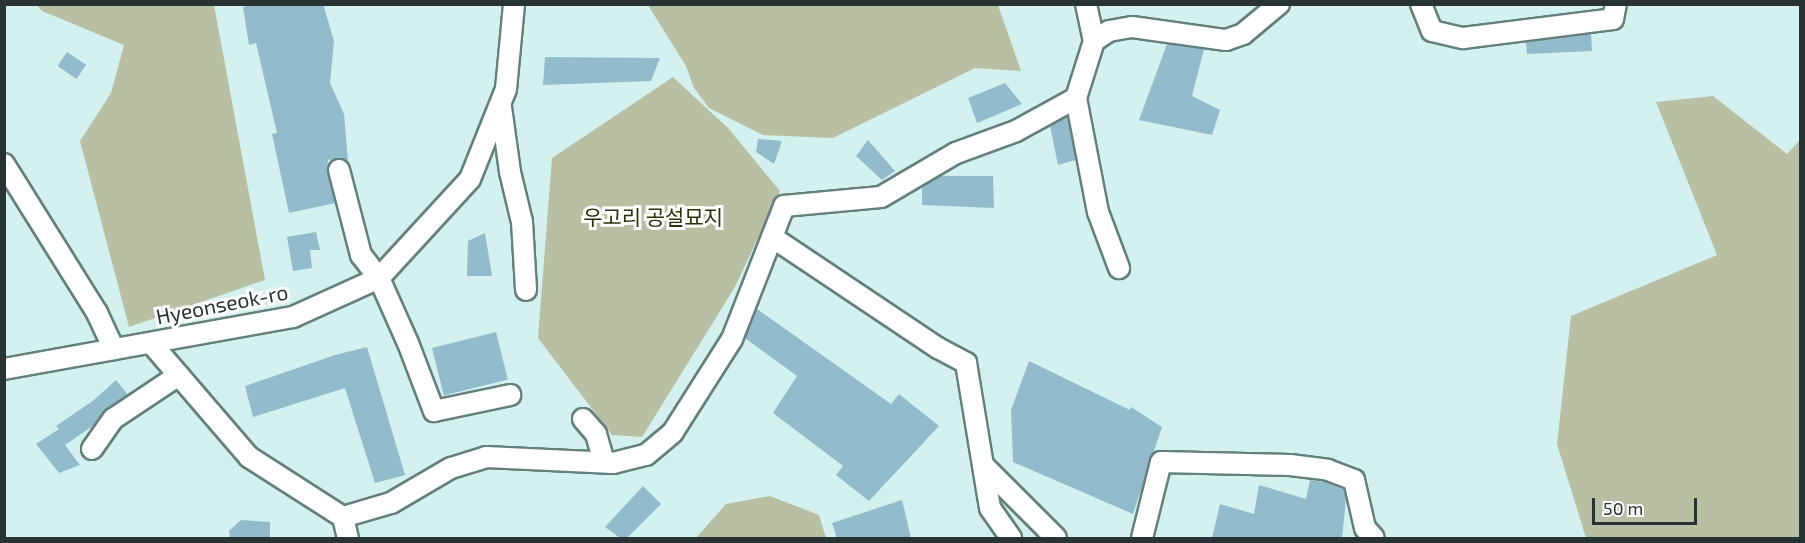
<!DOCTYPE html>
<html>
<head>
<meta charset="utf-8">
<style>
  body { margin:0 }
  #map { position:relative; width:1805px; height:543px; overflow:hidden; background:#d3f1ee; font-family:"Exo 2","Noto Sans KR",sans-serif }
  div>[style] { position:absolute }
  .green>* { inset:0; background:#b8bfa2 }
  .building>* { inset:0; background:#92bccc; transform-origin:0 0 }
  .roads { filter:drop-shadow(2px 0 #64807d) drop-shadow(-2px 0 #64807d) drop-shadow(0 2px #64807d) drop-shadow(0 -2px #64807d) }
  .minor>* { height:20px; margin:-10px; padding:0 10px; transform-origin:10px; border-radius:10px; background:#fff }
  span { translate:-50% -50%; white-space:nowrap; text-align:center; line-height:1.15; -webkit-text-stroke:6px #fff; paint-order:stroke }
  .park-label { font-size:21px; color:#2b3206 }
  .street-label { font-size:21px; color:#283433 }
  .frame { position:absolute; inset:0; border:6px solid #283433; pointer-events:none }
  .scale { position:absolute; left:1592px; top:498px; width:105px; height:27px; box-sizing:border-box; border:3px solid #283433; border-top:0; padding-left:8px; font-size:18px; line-height:21px; white-space:nowrap; color:#283433; -webkit-text-stroke:4px #fff; paint-order:stroke }
</style>
</head>
<body>
<div id="map">
  <div class="green">
    <div style="clip-path:polygon(37px 5px,214px 5px,265px 280px,129px 327px,80px 141px,111px 93px,124px 45px,42px 11px)"></div>
    <div style="clip-path:polygon(648px 5px,998px 5px,1021px 71px,975px 68px,833px 138px,763px 135px,709px 108px,694px 88px,686px 66px)"></div>
    <div style="clip-path:polygon(673px 77px,728px 128px,780px 191px,735px 287px,642px 437px,612px 435px,538px 338px,552px 158px)"></div>
    <div style="clip-path:polygon(1713px 96px,1787px 154px,1800px 140px,1800px 538px,1586px 538px,1557px 444px,1571px 316px,1717px 255px,1656px 102px)"></div>
    <div style="clip-path:polygon(770px 496px,819px 515px,826px 538px,696px 538px,726px 504px)"></div>
  </div>
  <div class="building">
    <div style="clip-path:polygon(256px 4px,323px 4px,334px 41px,330px 83px,344px 114px,348px 161px,342px 158px,328px 160px,327px 173px,335px 203px,289px 213px,272px 134px,277px 133px,256px 43px,249px 45px,243px 7px)"></div>
    <div style="clip-path:polygon(1591px 34px,1592px 51px,1527px 54px,1526px 42px)"></div>
    <div style="clip-path:polygon(1167px 44px,1204px 49px,1192px 96px,1220px 110px,1212px 135px,1139px 120px)"></div>
    <div style="left:67px;top:52px;width:23px;height:17px;rotate:34deg"></div>
    <div style="clip-path:polygon(545px 57px,660px 58px,651px 81px,543px 85px)"></div>
    <div style="clip-path:polygon(1005px 83px,1022px 104px,977px 123px,968px 98px)"></div>
    <div style="clip-path:polygon(1067px 116px,1076px 160px,1058px 165px,1050px 126px)"></div>
    <div style="clip-path:polygon(758px 139px,782px 141px,774px 164px,756px 152px)"></div>
    <div style="clip-path:polygon(868px 140px,895px 171px,882px 180px,856px 156px)"></div>
    <div style="clip-path:polygon(940px 176px,993px 176px,994px 208px,922px 205px,922px 187px)"></div>
    <div style="clip-path:polygon(316px 232px,320px 250px,310px 250px,312px 268px,293px 271px,287px 237px)"></div>
    <div style="clip-path:polygon(485px 233px,492px 276px,467px 276px,468px 241px)"></div>
    <div style="clip-path:polygon(757px 309px,891px 404px,899px 394px,939px 426px,869px 501px,836px 475px,843px 466px,773px 413px,797px 376px,745px 338px)"></div>
    <div style="left:496px;top:332px;width:49px;height:66px;rotate:76deg"></div>
    <div style="clip-path:polygon(367px 347px,405px 475px,375px 483px,345px 388px,253px 417px,245px 386px,335px 355px)"></div>
    <div style="clip-path:polygon(1029px 361px,1130px 410px,1131px 407px,1162px 427px,1133px 514px,1013px 462px,1011px 410px)"></div>
    <div style="clip-path:polygon(116px 380px,128px 395px,106px 409px,94px 425px,65px 445px,80px 465px,59px 473px,36px 444px,59px 429px,56px 426px,94px 400px)"></div>
    <div style="clip-path:polygon(1310px 480px,1325px 482px,1344px 490px,1346px 500px,1342px 538px,1212px 538px,1220px 504px,1254px 514px,1259px 485px,1306px 499px)"></div>
    <div style="clip-path:polygon(643px 486px,661px 504px,627px 538px,620px 538px,605px 527px)"></div>
    <div style="clip-path:polygon(902px 500px,911px 538px,837px 538px,832px 523px)"></div>
    <div style="clip-path:polygon(241px 520px,270px 522px,270px 538px,230px 538px,229px 531px)"></div>
  </div>
  <div class="roads">
    <div class="minor">
      <div style="left:1086px;top:4px;width:38px;rotate:78deg"></div>
      <div style="left:1421px;top:4px;width:29px;rotate:68deg"></div>
      <div style="left:1432px;top:31px;width:32px;rotate:13deg"></div>
      <div style="left:1463px;top:38px;width:151px;rotate:-7.2deg"></div>
      <div style="left:1613px;top:19px;width:15px;rotate:-79deg"></div>
      <div style="left:1076px;top:98px;width:116px;rotate:79.1deg"></div>
      <div style="left:1098px;top:212px;width:60px;rotate:69.4deg"></div>
      <div style="left:501px;top:107px;width:66px;rotate:82.1deg"></div>
      <div style="left:510px;top:172px;width:51px;rotate:76.5deg"></div>
      <div style="left:522px;top:222px;width:68px;rotate:86.6deg"></div>
      <div style="left:4px;top:164px;width:176px;rotate:58deg"></div>
      <div style="left:97px;top:313px;width:40px;rotate:65deg"></div>
      <div style="left:339px;top:170px;width:88px;rotate:75.5deg"></div>
      <div style="left:361px;top:255px;width:29px;rotate:52deg"></div>
      <div style="left:379px;top:278px;width:71px;rotate:66deg"></div>
      <div style="left:408px;top:343px;width:73px;rotate:69.1deg"></div>
      <div style="left:434px;top:411px;width:78px;rotate:-11.9deg"></div>
      <div style="left:772px;top:237px;width:200px;rotate:33.8deg"></div>
      <div style="left:938px;top:348px;width:32px;rotate:28deg"></div>
      <div style="left:966px;top:363px;width:147px;rotate:80.6deg"></div>
      <div style="left:990px;top:508px;width:37px;rotate:55deg"></div>
      <div style="left:151px;top:343px;width:150px;rotate:49.3deg"></div>
      <div style="left:249px;top:457px;width:112px;rotate:32.6deg"></div>
      <div style="left:343px;top:517px;width:22px;rotate:77deg"></div>
      <div style="left:4px;top:369px;width:294px;rotate:-10.2deg"></div>
      <div style="left:293px;top:317px;width:94px;rotate:-24.4deg"></div>
      <div style="left:379px;top:278px;width:134px;rotate:-47.4deg"></div>
      <div style="left:470px;top:179px;width:97px;rotate:-68.2deg"></div>
      <div style="left:506px;top:89px;width:85px;rotate:-84.6deg"></div>
      <div style="left:583px;top:419px;width:20px;rotate:49deg"></div>
      <div style="left:596px;top:434px;width:29px;rotate:74deg"></div>
      <div style="left:92px;top:449px;width:37px;rotate:-55deg"></div>
      <div style="left:113px;top:419px;width:79px;rotate:-33.7deg"></div>
      <div style="left:983px;top:465px;width:103px;rotate:45deg"></div>
      <div style="left:343px;top:517px;width:50px;rotate:-16.3deg"></div>
      <div style="left:391px;top:503px;width:69px;rotate:-30.3deg"></div>
      <div style="left:451px;top:468px;width:37px;rotate:-17deg"></div>
      <div style="left:486px;top:457px;width:127px;rotate:2.7deg"></div>
      <div style="left:613px;top:463px;width:34px;rotate:-14deg"></div>
      <div style="left:646px;top:455px;width:35px;rotate:-40deg"></div>
      <div style="left:673px;top:432px;width:110px;rotate:-57.6deg"></div>
      <div style="left:732px;top:339px;width:143px;rotate:-68.6deg"></div>
      <div style="left:784px;top:206px;width:97px;rotate:-5.3deg"></div>
      <div style="left:881px;top:197px;width:87px;rotate:-30.4deg"></div>
      <div style="left:956px;top:153px;width:64px;rotate:-20.1deg"></div>
      <div style="left:1016px;top:131px;width:68px;rotate:-28.8deg"></div>
      <div style="left:1076px;top:98px;width:60px;rotate:-72.5deg"></div>
      <div style="left:1094px;top:41px;width:18px;rotate:-34deg"></div>
      <div style="left:1109px;top:31px;width:23px;rotate:-10deg"></div>
      <div style="left:1132px;top:27px;width:95px;rotate:7.9deg"></div>
      <div style="left:1226px;top:40px;width:18px;rotate:-19deg"></div>
      <div style="left:1243px;top:34px;width:47px;rotate:-39.8deg"></div>
      <div style="left:1142px;top:538px;width:78px;rotate:-76deg"></div>
      <div style="left:1161px;top:462px;width:129px;rotate:1.3deg"></div>
      <div style="left:1290px;top:465px;width:38px;rotate:7deg"></div>
      <div style="left:1328px;top:470px;width:28px;rotate:21deg"></div>
      <div style="left:1354px;top:480px;width:49px;rotate:77.1deg"></div>
      <div style="left:1365px;top:528px;width:13px;rotate:48deg"></div>
    </div>
  </div>
  <div class="park-label">
    <span style="left:653px;top:217px">우고리 공설묘지</span>
  </div>
  <div class="street-label">
    <span style="left:222px;top:304px;rotate:-11deg">Hyeonseok-ro</span>
  </div>
  <div class="frame"></div>
  <div class="scale">50 m</div>
</div>
</body>
</html>
